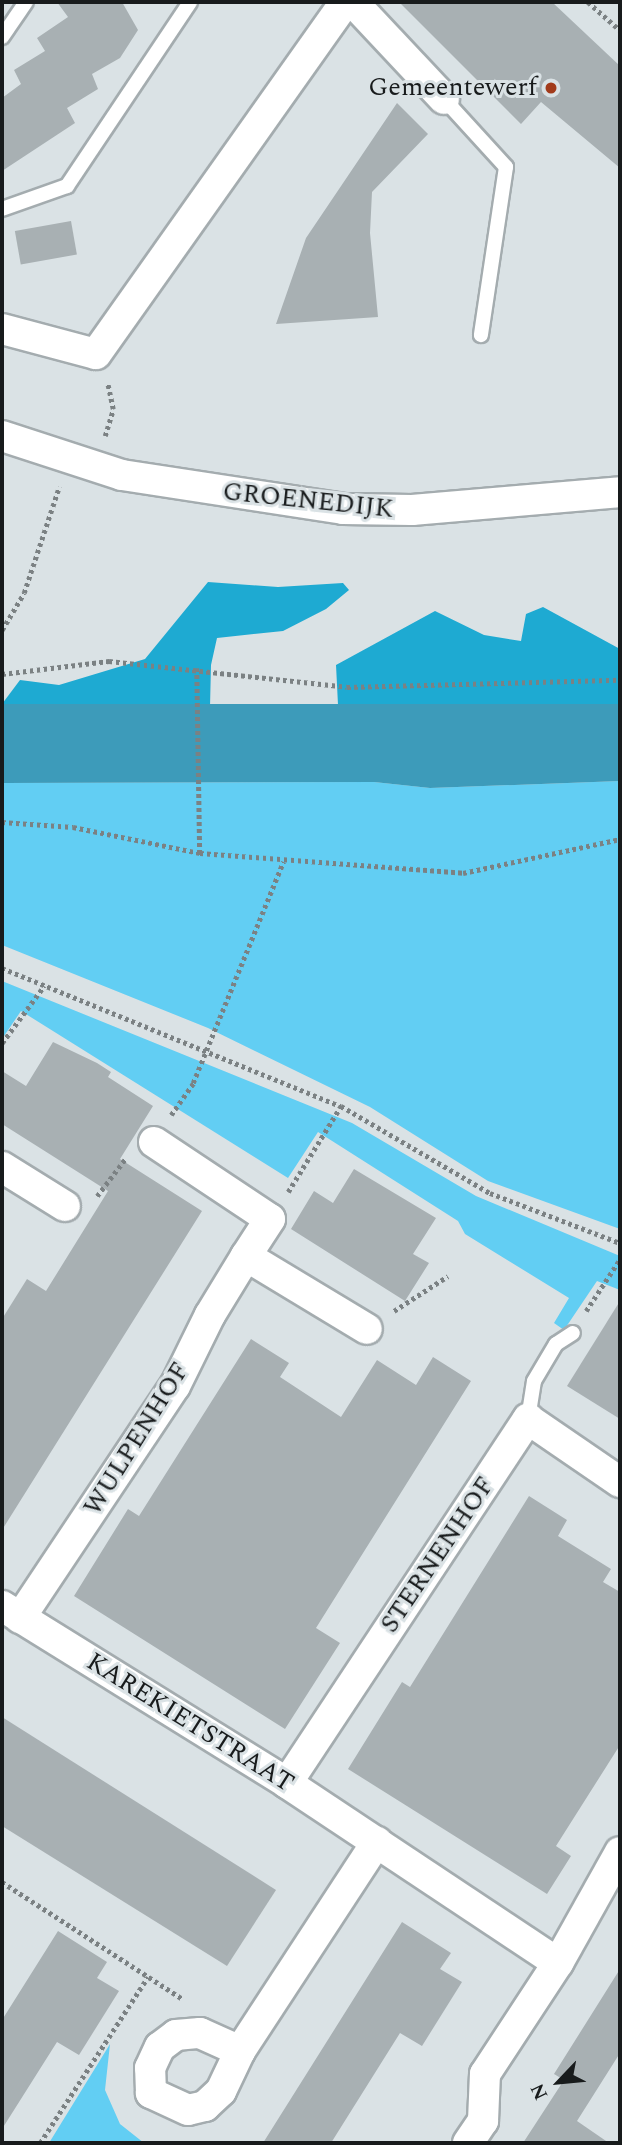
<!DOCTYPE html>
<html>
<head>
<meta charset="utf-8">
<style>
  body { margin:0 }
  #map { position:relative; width:622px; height:2145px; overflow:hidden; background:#dae2e5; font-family:Spectral,serif }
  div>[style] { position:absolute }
  .green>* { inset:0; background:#62cef3 }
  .forest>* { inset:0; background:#1eaad2 }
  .water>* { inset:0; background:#3d9bba }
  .building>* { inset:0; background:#a8b0b3; transform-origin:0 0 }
  .path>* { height:4.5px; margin-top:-2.25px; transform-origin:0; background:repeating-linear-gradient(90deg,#7b8183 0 3.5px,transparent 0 7px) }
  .roads { filter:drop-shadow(2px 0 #a4acaf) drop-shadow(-2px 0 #a4acaf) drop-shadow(0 2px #a4acaf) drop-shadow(0 -2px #a4acaf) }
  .service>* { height:14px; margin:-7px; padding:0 7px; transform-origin:7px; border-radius:7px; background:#fff }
  .minor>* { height:30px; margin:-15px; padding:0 15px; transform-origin:15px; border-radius:15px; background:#fff }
  .dots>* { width:19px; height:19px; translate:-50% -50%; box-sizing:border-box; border:4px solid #dae2e5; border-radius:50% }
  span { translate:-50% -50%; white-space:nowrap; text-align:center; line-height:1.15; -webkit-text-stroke:6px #dae2e5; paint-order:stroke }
  .poi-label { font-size:26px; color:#181b1c }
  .right { translate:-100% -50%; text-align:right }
  .street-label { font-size:26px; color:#181b1c }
  .frame { position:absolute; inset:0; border:4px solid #181b1c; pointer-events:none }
  .north { position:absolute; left:524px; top:2047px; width:70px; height:70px; -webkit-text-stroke:5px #dae2e5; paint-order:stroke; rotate:244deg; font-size:19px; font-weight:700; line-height:28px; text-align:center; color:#181b1c }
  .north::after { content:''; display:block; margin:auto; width:24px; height:32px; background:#181b1c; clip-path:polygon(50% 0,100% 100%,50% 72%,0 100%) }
</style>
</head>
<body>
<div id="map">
  <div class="green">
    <div style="clip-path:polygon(620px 781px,620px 1229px,488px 1181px,370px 1107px,208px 1028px,2px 945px,2px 783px,374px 782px,430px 788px)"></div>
    <div style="clip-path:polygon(2px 981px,352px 1123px,476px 1196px,620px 1256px,620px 1290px,597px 1281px,564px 1330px,554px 1323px,569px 1298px,465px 1234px,458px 1221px,318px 1132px,288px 1178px,21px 1011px,2px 1039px)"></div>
    <div style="clip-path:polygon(110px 2044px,105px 2090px,120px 2124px,144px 2143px,49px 2143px)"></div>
  </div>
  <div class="forest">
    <div style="clip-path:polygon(208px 582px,278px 587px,343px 583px,349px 590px,326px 609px,283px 631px,217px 638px,211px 665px,210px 707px,2px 704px,20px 680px,59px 685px,145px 659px)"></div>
    <div style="clip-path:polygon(543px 607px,620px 649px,620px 704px,338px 705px,336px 665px,435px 611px,484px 635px,521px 641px,526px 614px)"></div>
  </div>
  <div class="water">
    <div style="clip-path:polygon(2px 704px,620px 704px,620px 781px,430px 788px,374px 782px,2px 783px)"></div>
  </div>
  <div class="building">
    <div style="clip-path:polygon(57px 2px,122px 2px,138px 30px,120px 58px,92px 74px,98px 89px,67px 108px,75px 123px,2px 171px,2px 98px,21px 84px,14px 70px,45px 51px,37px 38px,68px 17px)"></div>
    <div style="clip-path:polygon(399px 2px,552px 2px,620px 66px,620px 168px,541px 102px,521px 124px)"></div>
    <div style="clip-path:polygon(397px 103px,428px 134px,372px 192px,370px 233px,378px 317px,276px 324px,306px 238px)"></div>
    <div style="left:71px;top:221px;width:34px;height:57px;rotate:80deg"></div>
    <div style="clip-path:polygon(53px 1042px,97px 1063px,111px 1072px,108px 1077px,153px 1106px,120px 1159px,202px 1211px,2px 1530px,2px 1319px,27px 1279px,46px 1291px,108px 1191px,2px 1124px,2px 1071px,26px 1086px)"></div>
    <div style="clip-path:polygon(354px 1169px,436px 1218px,413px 1254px,429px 1263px,405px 1301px,291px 1229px,314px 1191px,333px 1203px)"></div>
    <div style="clip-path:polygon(620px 1301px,620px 1419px,567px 1386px)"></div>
    <div style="clip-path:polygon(251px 1339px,289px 1363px,280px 1377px,341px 1417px,377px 1360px,416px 1385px,433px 1357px,471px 1381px,316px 1628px,340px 1643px,285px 1729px,74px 1596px,128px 1509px,139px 1516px)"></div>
    <div style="clip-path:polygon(529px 1496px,567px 1520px,558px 1536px,611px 1569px,603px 1582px,620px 1592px,620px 1745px,556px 1846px,571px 1856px,547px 1894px,348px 1769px,402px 1682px,410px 1687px)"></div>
    <div style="clip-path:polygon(2px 1717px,276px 1890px,227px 1966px,2px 1826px)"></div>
    <div style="clip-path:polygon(402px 1922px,451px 1953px,440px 1969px,462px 1982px,422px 2046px,400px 2033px,331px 2143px,263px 2143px)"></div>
    <div style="clip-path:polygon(58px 1931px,107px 1962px,97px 1978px,119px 1991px,79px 2055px,57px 2042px,2px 2129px,2px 2020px)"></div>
    <div style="clip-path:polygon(620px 1969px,620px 2053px,577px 2121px,609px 2143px,523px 2143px,564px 2080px,554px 2074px)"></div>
  </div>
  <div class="path">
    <div style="left:588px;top:2px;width:43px;rotate:41.2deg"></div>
    <div style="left:105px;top:436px;width:28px;rotate:-73deg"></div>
    <div style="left:113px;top:409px;width:25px;rotate:-102deg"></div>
    <div style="left:2px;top:630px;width:43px;rotate:-59.3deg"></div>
    <div style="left:24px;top:593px;width:112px;rotate:-71.7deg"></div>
    <div style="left:197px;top:668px;width:185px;rotate:89.1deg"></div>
    <div style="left:2px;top:674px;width:108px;rotate:-6.9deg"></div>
    <div style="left:109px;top:661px;width:239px;rotate:6.2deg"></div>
    <div style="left:347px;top:687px;width:273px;rotate:-1.5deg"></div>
    <div style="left:2px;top:822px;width:71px;rotate:4deg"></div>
    <div style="left:73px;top:827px;width:130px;rotate:11.6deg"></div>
    <div style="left:200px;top:853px;width:264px;rotate:4.3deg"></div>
    <div style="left:463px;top:873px;width:161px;rotate:-12.2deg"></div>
    <div style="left:2px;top:968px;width:366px;rotate:22.2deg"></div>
    <div style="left:341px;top:1106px;width:173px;rotate:30.3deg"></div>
    <div style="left:490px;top:1193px;width:139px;rotate:21deg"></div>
    <div style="left:2px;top:1043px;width:71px;rotate:-53.6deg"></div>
    <div style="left:171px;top:1115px;width:39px;rotate:-55deg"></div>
    <div style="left:193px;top:1083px;width:239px;rotate:-67.8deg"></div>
    <div style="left:288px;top:1192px;width:101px;rotate:-58.4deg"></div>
    <div style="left:97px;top:1196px;width:48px;rotate:-52.7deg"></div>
    <div style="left:394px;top:1311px;width:64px;rotate:-32.9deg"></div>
    <div style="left:586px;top:1311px;width:62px;rotate:-56.8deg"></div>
    <div style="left:2px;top:1882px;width:216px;rotate:32.9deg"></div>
    <div style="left:40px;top:2143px;width:198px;rotate:-57deg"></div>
  </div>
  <div class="roads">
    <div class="service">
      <div style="left:2px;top:37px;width:42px;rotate:-55.6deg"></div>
      <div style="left:444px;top:99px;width:92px;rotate:47.6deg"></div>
      <div style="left:506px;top:167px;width:170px;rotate:98.5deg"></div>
      <div style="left:2px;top:209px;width:69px;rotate:-19.5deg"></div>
      <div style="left:67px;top:186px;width:221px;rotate:-56.2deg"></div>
      <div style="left:528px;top:1419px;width:38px;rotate:-81deg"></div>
      <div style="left:534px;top:1381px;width:43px;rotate:-59.3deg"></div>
      <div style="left:556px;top:1344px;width:20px;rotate:-33deg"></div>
    </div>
    <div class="minor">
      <div style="left:353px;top:2px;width:133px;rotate:46.8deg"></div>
      <div style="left:2px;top:329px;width:97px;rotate:14.9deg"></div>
      <div style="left:96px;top:354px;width:431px;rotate:-54.7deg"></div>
      <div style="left:2px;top:436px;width:126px;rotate:18deg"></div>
      <div style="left:122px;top:475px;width:224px;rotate:8.7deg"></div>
      <div style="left:343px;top:509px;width:69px;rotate:0.8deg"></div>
      <div style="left:412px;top:510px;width:209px;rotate:-4.9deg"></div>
      <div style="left:154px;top:1142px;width:139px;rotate:33.6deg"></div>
      <div style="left:270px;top:1219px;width:44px;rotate:123deg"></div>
      <div style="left:246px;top:1256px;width:141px;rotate:31.1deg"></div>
      <div style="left:2px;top:1167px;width:74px;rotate:31.8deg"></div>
      <div style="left:2px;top:1606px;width:335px;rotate:31.8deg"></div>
      <div style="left:287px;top:1783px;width:325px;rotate:33.6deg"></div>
      <div style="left:20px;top:1618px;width:279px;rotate:-56.3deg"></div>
      <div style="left:175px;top:1386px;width:79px;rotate:-63.8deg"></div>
      <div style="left:210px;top:1315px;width:69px;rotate:-58.6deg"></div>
      <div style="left:287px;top:1783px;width:437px;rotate:-56.5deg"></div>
      <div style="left:528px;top:1419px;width:112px;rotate:34.4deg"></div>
      <div style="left:240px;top:2051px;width:44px;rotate:115.4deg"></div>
      <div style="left:221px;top:2091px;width:22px;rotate:137deg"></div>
      <div style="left:205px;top:2106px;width:17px;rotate:167deg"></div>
      <div style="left:188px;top:2110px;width:41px;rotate:-155.3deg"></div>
      <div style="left:151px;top:2093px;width:25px;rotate:-92deg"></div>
      <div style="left:150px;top:2068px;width:23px;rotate:-65deg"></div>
      <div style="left:160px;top:2047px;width:20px;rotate:-37deg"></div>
      <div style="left:176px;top:2035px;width:24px;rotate:-5deg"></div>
      <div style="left:200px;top:2033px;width:44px;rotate:24.2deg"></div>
      <div style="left:240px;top:2051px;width:250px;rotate:-56.8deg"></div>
      <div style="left:468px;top:2143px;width:27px;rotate:-56deg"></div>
      <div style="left:483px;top:2121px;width:47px;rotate:-87.6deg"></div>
      <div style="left:485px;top:2074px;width:133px;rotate:-56.7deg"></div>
      <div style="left:558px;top:1963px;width:127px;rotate:-60.8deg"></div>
    </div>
  </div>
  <div class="dots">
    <div style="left:551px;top:88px;background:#a23b1b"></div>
  </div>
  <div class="poi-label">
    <span class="right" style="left:537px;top:88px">Gemeentewerf</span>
  </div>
  <div class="street-label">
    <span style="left:308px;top:501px;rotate:6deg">GROENEDIJK</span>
    <span style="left:137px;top:1439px;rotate:-58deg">WULPENHOF</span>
    <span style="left:438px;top:1555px;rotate:-56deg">STERNENHOF</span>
    <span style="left:190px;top:1723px;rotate:32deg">KAREKIETSTRAAT</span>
  </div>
  <div class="frame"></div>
  <div class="north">N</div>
</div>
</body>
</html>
